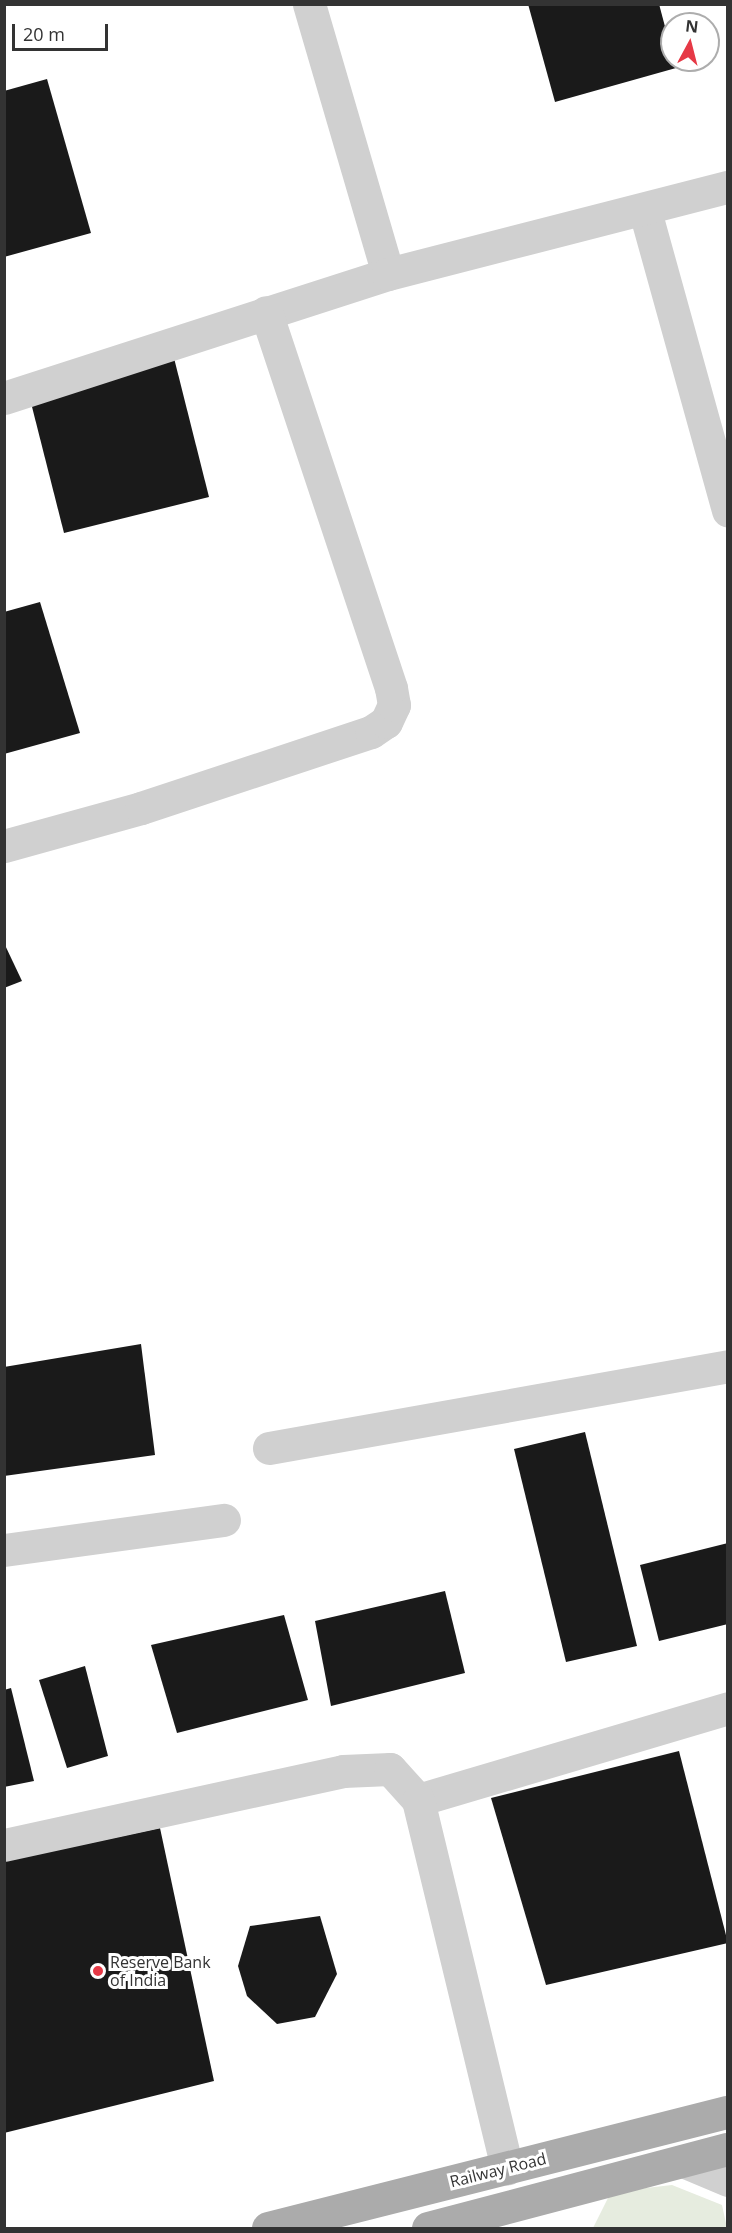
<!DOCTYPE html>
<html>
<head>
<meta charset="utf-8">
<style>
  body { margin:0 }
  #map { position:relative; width:732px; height:2233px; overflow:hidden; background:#fff; font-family:"Open Sans",sans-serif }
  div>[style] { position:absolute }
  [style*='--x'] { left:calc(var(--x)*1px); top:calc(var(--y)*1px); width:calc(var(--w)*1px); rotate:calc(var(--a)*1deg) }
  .green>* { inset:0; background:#e6ecdf }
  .building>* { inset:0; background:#1a1a1a }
  .minor>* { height:33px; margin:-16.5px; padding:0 16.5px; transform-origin:16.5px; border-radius:16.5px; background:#d0d0d0 }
  .major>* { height:33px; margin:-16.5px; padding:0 16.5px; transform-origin:16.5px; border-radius:16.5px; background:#ababab }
  .dots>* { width:16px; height:16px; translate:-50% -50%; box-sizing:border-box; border:3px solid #fff; border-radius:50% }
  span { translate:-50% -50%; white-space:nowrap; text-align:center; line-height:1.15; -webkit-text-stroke:6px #fff; paint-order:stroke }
  .poi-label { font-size:16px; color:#333 }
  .left { translate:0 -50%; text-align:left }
  .street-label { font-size:16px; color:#333 }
  .frame { position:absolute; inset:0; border:6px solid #333; pointer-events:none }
  .north { position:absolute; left:660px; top:12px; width:60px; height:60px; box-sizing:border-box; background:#fff; border:2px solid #adadad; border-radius:50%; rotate:7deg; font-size:16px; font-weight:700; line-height:24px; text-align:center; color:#333 }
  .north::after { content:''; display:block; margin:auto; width:21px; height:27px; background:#e63946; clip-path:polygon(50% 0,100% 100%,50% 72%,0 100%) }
  .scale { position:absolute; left:12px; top:24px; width:96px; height:27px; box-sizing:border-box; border:3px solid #333; border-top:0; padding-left:8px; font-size:18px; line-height:21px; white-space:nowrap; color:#333; -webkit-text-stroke:4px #fff; paint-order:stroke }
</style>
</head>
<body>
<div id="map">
  <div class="green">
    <i style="clip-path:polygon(672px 2185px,722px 2205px,727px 2228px,593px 2228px,611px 2192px)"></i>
  </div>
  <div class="building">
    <i style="clip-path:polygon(528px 4px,659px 4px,676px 68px,555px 102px)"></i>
    <i style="clip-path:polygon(47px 79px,91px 233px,4px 257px,4px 91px)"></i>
    <i style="clip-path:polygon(174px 358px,209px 497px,64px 533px,29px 395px)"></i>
    <i style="clip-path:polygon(40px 602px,80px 733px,4px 754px,4px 612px)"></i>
    <i style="clip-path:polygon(4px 943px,22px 981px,4px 988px)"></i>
    <i style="clip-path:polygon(141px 1344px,155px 1455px,4px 1476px,4px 1367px)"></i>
    <i style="clip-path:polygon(585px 1432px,637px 1646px,566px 1662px,514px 1449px)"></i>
    <i style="clip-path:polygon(728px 1543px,728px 1624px,659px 1641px,640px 1565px)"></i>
    <i style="clip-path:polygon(445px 1591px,465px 1673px,331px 1706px,315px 1621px)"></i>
    <i style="clip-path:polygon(284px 1615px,308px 1700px,177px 1733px,151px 1645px)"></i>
    <i style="clip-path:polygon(85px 1666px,108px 1756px,67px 1768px,39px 1680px)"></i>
    <i style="clip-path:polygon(11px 1688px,34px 1781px,4px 1787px,4px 1690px)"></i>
    <i style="clip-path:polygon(679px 1751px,728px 1943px,546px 1985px,491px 1798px)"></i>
    <i style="clip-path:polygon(160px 1828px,214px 2081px,4px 2133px,4px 1861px)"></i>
    <i style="clip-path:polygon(320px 1916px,337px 1974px,315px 2017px,277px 2024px,247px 1996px,238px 1966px,250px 1926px)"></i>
  </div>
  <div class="minor">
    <i style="--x:309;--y:4;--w:281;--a:73.7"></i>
    <i style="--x:645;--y:211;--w:311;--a:74.5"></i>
    <i style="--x:4;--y:398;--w:404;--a:-17.9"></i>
    <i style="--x:388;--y:274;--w:351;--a:-14.4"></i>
    <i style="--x:4;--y:846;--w:142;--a:-15.5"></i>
    <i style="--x:141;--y:808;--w:242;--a:-18.3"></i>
    <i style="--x:371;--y:732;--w:18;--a:-34"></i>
    <i style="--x:386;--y:722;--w:19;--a:-65"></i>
    <i style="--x:394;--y:705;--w:17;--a:-100"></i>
    <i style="--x:391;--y:688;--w:396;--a:-108.4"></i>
    <i style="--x:269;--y:1448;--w:466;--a:-10.1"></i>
    <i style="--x:4;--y:1550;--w:222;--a:-7.8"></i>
    <i style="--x:418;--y:1800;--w:323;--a:-16.5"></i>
    <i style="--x:4;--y:1845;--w:347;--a:-12.3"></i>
    <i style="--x:343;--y:1771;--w:47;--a:-2.4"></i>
    <i style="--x:390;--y:1769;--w:42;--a:47.9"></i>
    <i style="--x:418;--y:1800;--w:379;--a:76.4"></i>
    <i style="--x:683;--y:2161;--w:49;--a:22.9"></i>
  </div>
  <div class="major">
    <i style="--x:268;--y:2228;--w:474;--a:-14.2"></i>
    <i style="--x:428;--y:2228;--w:310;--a:-14.8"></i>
  </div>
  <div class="dots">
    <i style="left:98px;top:1971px;background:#e63946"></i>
  </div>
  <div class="poi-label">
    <span class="left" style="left:110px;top:1971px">Reserve Bank<br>of India</span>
  </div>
  <div class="street-label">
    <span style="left:498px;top:2170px;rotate:-14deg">Railway Road</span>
  </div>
  <div class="frame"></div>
  <div class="north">N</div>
  <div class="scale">20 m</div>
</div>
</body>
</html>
